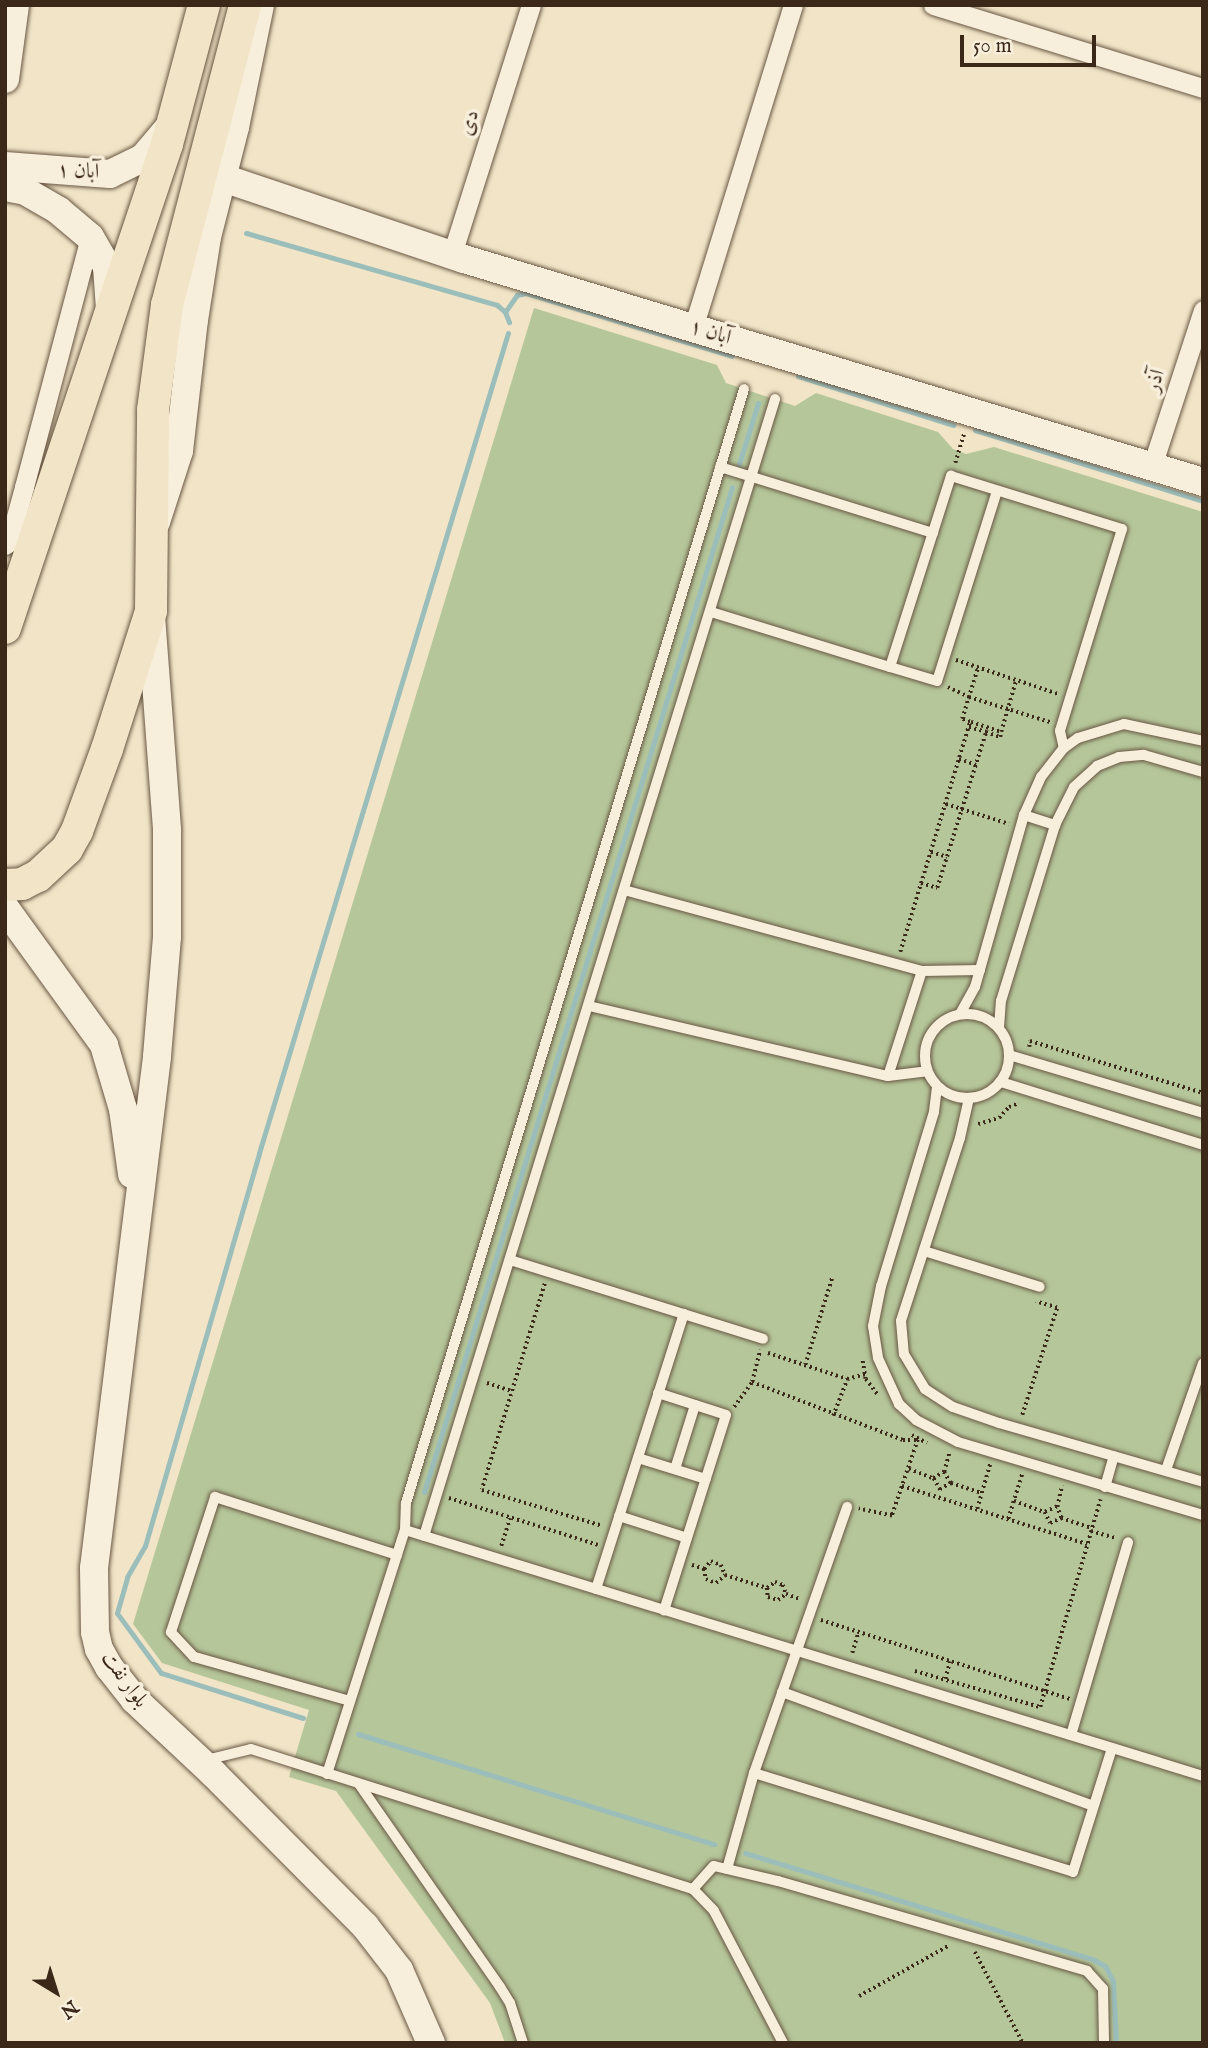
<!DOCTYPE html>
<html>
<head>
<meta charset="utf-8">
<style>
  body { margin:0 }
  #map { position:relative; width:1208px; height:2048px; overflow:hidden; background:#f2e5c7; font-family:"IM FELL English",Amiri,serif }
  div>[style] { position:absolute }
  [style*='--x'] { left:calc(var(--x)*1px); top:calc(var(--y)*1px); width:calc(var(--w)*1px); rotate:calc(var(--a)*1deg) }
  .green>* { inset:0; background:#b5c69a }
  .stream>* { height:5px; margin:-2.5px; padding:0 2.5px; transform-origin:2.5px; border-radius:2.5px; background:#9cbebb }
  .path>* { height:3.5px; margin-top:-1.75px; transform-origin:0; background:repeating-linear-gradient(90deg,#3b2819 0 2px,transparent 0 5.5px) }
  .roads { filter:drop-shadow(0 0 2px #695744) drop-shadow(0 0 2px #695744) }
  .lane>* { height:10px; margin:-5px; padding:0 5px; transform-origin:5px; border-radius:5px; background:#f7eedb }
  .lane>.ring { margin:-5px; padding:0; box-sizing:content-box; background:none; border:10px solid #f7eedb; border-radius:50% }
  .street>* { height:19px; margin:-9.5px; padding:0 9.5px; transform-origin:9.5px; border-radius:9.5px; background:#f7eedb }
  .secondary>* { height:28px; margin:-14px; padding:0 14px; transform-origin:14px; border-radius:14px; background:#f7eedb }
  .primary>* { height:32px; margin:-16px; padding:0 16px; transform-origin:16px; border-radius:16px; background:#f2e5c7 }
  span { translate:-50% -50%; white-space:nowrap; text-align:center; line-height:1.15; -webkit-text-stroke:7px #f7eedb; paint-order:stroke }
  .street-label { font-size:21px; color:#3b2819 }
  .frame { position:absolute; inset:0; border:7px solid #3b2819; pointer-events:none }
  .north { position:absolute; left:21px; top:1957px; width:70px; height:70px; -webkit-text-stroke:5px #f7eedb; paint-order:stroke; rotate:142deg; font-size:19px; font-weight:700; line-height:28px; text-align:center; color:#3b2819 }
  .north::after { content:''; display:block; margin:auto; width:24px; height:32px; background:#3b2819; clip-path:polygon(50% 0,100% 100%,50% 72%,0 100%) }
  .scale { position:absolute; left:960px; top:35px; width:136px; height:32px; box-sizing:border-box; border:4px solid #3b2819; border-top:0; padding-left:9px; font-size:21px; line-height:24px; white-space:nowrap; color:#3b2819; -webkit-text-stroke:5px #f7eedb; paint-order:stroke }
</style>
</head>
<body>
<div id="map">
  <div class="green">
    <i style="clip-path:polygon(534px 308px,717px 365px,726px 383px,795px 406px,816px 393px,938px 432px,953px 449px,966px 454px,994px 447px,1203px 512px,1203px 2043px,505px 2043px,490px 2003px,336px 1791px,289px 1777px,309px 1710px,162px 1663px,133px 1624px)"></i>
  </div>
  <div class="stream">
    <i style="--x:246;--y:233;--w:261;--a:16"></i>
    <i style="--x:497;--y:305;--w:11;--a:41"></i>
    <i style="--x:505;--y:312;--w:11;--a:68"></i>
    <i style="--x:505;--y:312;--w:21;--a:-55"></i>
    <i style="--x:517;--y:295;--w:9;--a:-13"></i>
    <i style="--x:526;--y:293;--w:215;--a:17"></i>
    <i style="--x:798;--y:376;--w:163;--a:17.5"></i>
    <i style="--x:975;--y:430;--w:239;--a:17.3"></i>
    <i style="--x:739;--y:464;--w:64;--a:-72.7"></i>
    <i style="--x:424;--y:1492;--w:1051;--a:-72.96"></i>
    <i style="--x:303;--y:1718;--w:149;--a:-162.4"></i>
    <i style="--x:161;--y:1673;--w:74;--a:-126.3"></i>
    <i style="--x:117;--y:1613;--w:37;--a:-74"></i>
    <i style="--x:127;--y:1577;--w:36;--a:-60"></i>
    <i style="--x:145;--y:1546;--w:409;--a:-73.8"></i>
    <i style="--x:259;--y:1153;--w:857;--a:-73.11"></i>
    <i style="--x:358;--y:1734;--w:373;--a:17.2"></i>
    <i style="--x:745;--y:1853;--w:365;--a:17"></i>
    <i style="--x:1094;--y:1960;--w:13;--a:29"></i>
    <i style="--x:1105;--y:1966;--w:17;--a:62"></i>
    <i style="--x:1113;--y:1981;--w:62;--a:87.2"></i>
  </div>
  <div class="path">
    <i style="--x:955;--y:463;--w:31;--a:-73"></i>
    <i style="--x:956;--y:660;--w:108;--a:18.4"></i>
    <i style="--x:948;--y:687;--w:23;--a:25"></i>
    <i style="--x:969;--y:697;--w:85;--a:17.2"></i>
    <i style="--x:971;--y:722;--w:32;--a:18"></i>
    <i style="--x:1001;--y:732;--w:54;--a:-73.9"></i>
    <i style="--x:969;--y:727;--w:18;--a:16"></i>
    <i style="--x:959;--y:759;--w:18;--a:19"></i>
    <i style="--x:946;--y:804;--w:66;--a:17.6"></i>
    <i style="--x:931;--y:852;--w:17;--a:17"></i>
    <i style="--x:921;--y:883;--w:17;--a:17"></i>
    <i style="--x:937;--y:888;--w:164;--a:-72.6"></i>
    <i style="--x:986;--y:732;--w:15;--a:20"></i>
    <i style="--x:1000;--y:737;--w:5;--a:-79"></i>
    <i style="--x:900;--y:952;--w:240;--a:-73.1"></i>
    <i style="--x:970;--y:722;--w:9;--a:-159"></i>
    <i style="--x:962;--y:719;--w:54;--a:-72.9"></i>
    <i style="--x:1029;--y:1047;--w:6;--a:-81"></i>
    <i style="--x:1030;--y:1041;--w:181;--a:16.7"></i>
    <i style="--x:978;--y:1124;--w:22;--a:-16"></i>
    <i style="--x:999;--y:1118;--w:15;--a:-48"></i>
    <i style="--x:1009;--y:1107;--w:11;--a:-22"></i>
    <i style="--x:545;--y:1284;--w:215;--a:107"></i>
    <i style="--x:482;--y:1490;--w:126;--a:16.6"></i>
    <i style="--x:768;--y:1353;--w:83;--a:18.2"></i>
    <i style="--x:847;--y:1379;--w:20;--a:-15"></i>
    <i style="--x:863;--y:1361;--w:18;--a:81"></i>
    <i style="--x:866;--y:1379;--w:20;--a:53"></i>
    <i style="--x:805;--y:1365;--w:91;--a:-72.8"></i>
    <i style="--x:752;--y:1382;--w:33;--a:-76"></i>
    <i style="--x:487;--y:1383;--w:26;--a:18"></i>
    <i style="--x:734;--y:1407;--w:31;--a:-54"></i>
    <i style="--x:752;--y:1382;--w:162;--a:21"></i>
    <i style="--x:903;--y:1440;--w:15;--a:0"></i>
    <i style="--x:918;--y:1440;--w:80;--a:108.9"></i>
    <i style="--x:892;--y:1516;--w:34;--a:-168"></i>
    <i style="--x:1022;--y:1415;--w:113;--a:-71.9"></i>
    <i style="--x:1057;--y:1308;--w:22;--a:-164"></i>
    <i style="--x:833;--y:1416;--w:40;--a:-69"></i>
    <i style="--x:912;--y:1435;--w:17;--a:28"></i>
    <i style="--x:909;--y:1469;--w:26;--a:21"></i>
    <i style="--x:944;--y:1472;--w:20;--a:-75"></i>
    <i style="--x:951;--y:1483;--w:13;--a:148"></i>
    <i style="--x:940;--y:1490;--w:14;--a:-120"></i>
    <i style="--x:933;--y:1478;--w:13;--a:-29"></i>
    <i style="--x:944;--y:1472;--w:13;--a:58"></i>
    <i style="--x:951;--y:1483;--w:32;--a:18"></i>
    <i style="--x:902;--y:1486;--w:194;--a:17.4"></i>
    <i style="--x:449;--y:1498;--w:156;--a:17.5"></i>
    <i style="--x:1014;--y:1501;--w:33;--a:20"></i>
    <i style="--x:1057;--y:1507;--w:22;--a:-77"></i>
    <i style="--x:977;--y:1509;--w:47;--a:-73.9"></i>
    <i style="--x:1061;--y:1518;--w:12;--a:-110"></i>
    <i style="--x:1057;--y:1507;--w:13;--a:157"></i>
    <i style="--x:1045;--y:1512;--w:12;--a:66"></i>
    <i style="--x:1050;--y:1523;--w:12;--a:-24"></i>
    <i style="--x:1061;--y:1518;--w:32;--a:18"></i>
    <i style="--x:1008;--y:1519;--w:47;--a:-72.7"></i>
    <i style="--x:1091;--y:1531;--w:26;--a:16"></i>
    <i style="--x:501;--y:1546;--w:29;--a:-72"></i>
    <i style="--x:692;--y:1565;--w:13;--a:18"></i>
    <i style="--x:704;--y:1569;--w:11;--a:-49"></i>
    <i style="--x:711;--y:1561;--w:11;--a:22"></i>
    <i style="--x:721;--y:1565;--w:11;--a:68"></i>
    <i style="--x:725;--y:1575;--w:44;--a:17.2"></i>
    <i style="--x:767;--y:1588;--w:10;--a:-37"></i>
    <i style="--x:775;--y:1582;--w:9;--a:21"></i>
    <i style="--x:783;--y:1585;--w:9;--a:72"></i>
    <i style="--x:786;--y:1594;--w:15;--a:20"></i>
    <i style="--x:704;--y:1569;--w:10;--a:79"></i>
    <i style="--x:706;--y:1579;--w:11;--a:22"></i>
    <i style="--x:716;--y:1583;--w:12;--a:-42"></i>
    <i style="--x:767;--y:1588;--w:9;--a:84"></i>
    <i style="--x:768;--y:1597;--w:10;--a:17"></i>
    <i style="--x:778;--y:1600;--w:10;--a:-37"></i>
    <i style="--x:821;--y:1620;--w:261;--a:17.6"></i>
    <i style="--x:852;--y:1653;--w:21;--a:-73"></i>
    <i style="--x:915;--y:1671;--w:130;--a:16.1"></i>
    <i style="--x:1040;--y:1707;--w:216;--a:-73.8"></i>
    <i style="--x:945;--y:1679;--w:18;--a:-74"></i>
    <i style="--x:975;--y:1952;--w:103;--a:62.2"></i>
    <i style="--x:859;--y:1996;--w:102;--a:-29.3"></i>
  </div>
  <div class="roads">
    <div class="lane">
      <i style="--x:720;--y:467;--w:223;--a:17.2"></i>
      <i style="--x:997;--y:491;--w:199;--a:107.5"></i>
      <i style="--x:937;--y:681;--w:49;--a:-163.4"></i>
      <i style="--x:890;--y:667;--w:201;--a:-72.3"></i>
      <i style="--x:951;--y:476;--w:179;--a:17.2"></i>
      <i style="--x:1122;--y:529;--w:211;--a:107.1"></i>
      <i style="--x:1060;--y:731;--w:17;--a:77"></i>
      <i style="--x:711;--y:612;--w:187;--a:17.1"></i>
      <i style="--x:1024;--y:815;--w:33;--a:18"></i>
      <i style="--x:624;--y:890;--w:309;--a:15.2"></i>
      <i style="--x:922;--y:971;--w:58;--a:-1"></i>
      <i style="--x:589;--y:1006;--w:307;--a:13.2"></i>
      <i style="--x:888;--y:1076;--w:39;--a:-7"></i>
      <i class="ring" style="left:925px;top:1014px;width:74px;height:74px"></i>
      <i style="--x:960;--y:1014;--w:31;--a:-61"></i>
      <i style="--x:975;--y:987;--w:179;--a:-74.1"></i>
      <i style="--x:1024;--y:815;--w:42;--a:-65.9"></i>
      <i style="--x:1041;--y:777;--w:37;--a:-52"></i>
      <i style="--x:1064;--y:748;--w:17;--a:-36"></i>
      <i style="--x:1078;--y:738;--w:48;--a:-16.9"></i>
      <i style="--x:1124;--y:724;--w:81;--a:12.1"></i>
      <i style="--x:999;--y:1028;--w:27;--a:-86"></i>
      <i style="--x:1001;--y:1001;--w:184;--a:-72.9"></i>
      <i style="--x:1055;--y:825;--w:42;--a:-63.4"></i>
      <i style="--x:1074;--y:787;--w:31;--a:-42"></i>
      <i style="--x:1097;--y:766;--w:24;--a:-22"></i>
      <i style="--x:1119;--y:757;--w:25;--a:-5"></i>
      <i style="--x:1144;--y:755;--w:61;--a:16.1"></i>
      <i style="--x:1009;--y:1055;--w:202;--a:16.6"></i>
      <i style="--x:888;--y:1076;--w:110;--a:-72.1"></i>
      <i style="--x:1001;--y:1082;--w:212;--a:17.3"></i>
      <i style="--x:937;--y:1087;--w:25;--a:97"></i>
      <i style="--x:934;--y:1112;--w:182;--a:106.9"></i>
      <i style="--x:881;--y:1286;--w:41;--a:101.3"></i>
      <i style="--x:873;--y:1326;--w:32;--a:81"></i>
      <i style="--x:878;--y:1358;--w:51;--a:65.5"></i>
      <i style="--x:899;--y:1404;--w:23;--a:43"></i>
      <i style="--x:916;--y:1420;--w:47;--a:27.6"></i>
      <i style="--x:958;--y:1442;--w:256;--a:16.6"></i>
      <i style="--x:969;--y:1098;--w:41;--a:102.7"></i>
      <i style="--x:960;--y:1138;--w:192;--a:107.9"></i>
      <i style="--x:901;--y:1321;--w:33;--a:85"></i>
      <i style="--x:904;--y:1354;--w:41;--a:59"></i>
      <i style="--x:925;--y:1389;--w:33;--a:33"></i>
      <i style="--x:953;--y:1407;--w:49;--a:19.2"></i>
      <i style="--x:999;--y:1423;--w:212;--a:16.1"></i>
      <i style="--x:924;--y:1251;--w:121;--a:17.2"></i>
      <i style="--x:510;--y:1260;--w:265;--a:17.3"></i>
      <i style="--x:658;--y:1393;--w:71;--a:17.9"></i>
      <i style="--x:726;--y:1415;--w:205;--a:107.6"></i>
      <i style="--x:638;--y:1458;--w:71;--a:17.2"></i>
      <i style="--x:675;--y:1469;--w:67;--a:-72.6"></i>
      <i style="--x:1166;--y:1470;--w:113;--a:-70.9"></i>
      <i style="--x:1105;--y:1487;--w:32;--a:-74"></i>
      <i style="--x:619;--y:1516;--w:71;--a:17.9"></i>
      <i style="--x:405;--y:1530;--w:835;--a:17.13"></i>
      <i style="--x:424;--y:1536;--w:1190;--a:-72.84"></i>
      <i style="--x:596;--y:1589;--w:289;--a:-72.3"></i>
      <i style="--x:782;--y:1692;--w:331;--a:20.1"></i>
      <i style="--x:350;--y:1701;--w:162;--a:-164.2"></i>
      <i style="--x:194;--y:1657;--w:34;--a:-133"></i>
      <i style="--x:171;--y:1632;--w:142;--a:-71.9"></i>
      <i style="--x:215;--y:1497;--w:191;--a:17.7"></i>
      <i style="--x:1071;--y:1735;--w:201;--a:-73.5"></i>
      <i style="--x:206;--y:1760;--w:46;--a:-13.7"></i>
      <i style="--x:251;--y:1749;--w:464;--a:17.6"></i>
      <i style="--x:693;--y:1889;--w:30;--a:46"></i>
      <i style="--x:714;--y:1911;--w:149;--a:62.4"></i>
      <i style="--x:754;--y:1773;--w:334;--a:17.2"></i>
      <i style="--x:1073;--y:1872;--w:130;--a:-72.5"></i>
      <i style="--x:327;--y:1774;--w:256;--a:-72.3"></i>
      <i style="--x:405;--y:1530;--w:27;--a:-88"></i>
      <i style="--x:406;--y:1503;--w:1164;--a:-73.12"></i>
      <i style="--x:359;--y:1784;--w:247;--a:55.2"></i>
      <i style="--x:500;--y:1987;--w:19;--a:58"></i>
      <i style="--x:510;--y:2003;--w:42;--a:72"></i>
      <i style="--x:727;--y:1869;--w:100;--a:-74.3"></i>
      <i style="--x:754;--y:1773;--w:282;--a:-70.7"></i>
      <i style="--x:693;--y:1889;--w:31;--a:-48"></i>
      <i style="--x:714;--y:1866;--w:66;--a:13.2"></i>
      <i style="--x:778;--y:1881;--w:322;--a:16.2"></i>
      <i style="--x:1087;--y:1971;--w:24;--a:48"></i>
      <i style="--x:1103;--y:1989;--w:54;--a:88.9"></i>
    </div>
    <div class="street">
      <i style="--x:933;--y:5;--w:282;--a:17.1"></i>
      <i style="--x:452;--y:254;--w:261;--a:-72.4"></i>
      <i style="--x:693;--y:328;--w:338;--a:-72.8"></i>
      <i style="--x:1152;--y:466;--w:164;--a:-71.9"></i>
      <i style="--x:5;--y:545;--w:5;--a:-37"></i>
      <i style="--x:9;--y:542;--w:57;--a:-74.7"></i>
      <i style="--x:24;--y:487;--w:259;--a:-75.2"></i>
    </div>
    <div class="secondary">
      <i style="--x:5;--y:79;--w:75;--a:-82.3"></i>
      <i style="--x:5;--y:166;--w:105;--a:4.4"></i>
      <i style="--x:110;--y:174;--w:37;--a:-26"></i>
      <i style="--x:143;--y:158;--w:43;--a:-49.7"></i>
      <i style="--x:220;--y:177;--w:257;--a:18.6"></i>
      <i style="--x:464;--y:259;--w:772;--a:16.79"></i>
      <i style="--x:5;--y:187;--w:20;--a:11"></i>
      <i style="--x:25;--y:191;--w:39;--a:30"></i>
      <i style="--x:59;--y:211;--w:40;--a:40"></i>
      <i style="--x:90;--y:237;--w:34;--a:60"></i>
      <i style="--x:107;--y:267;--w:42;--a:85.9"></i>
      <i style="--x:156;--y:522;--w:75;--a:-72.1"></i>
      <i style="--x:179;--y:451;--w:132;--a:-83.5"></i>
      <i style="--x:194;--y:320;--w:84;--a:-81.1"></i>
      <i style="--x:207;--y:237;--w:114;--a:-75.7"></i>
      <i style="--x:235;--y:127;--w:125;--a:-78.4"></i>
      <i style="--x:151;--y:616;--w:215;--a:85.7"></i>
      <i style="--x:167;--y:830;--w:107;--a:90"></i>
      <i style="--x:167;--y:937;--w:120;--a:94.8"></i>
      <i style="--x:157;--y:1057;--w:515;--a:97.03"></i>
      <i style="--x:94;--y:1568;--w:64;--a:89.1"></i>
      <i style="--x:95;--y:1632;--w:17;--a:77"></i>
      <i style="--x:99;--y:1649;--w:21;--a:61"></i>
      <i style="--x:109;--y:1667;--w:42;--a:51.8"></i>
      <i style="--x:135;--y:1700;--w:107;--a:43.1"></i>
      <i style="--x:213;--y:1773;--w:216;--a:45.2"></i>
      <i style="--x:365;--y:1926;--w:56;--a:52.3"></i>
      <i style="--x:399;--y:1970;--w:80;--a:66.3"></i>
      <i style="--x:5;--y:908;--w:169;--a:54.1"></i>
      <i style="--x:104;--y:1045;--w:67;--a:73.5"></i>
      <i style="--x:123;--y:1109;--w:66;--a:82.1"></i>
    </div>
    <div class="primary">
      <i style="--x:5;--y:628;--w:510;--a:-71.49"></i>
      <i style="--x:167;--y:144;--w:144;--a:-75.1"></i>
      <i style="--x:5;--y:885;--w:17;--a:-3"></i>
      <i style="--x:22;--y:884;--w:18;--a:-27"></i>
      <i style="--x:38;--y:876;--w:40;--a:-43"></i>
      <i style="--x:67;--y:849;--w:21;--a:-61"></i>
      <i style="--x:77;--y:831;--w:87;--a:-69.9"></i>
      <i style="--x:107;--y:749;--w:145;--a:-72.3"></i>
      <i style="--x:151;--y:611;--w:201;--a:-89.4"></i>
      <i style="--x:153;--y:410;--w:106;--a:-82.4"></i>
      <i style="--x:167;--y:305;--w:310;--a:-75.4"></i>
    </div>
  </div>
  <div class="street-label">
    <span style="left:470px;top:123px;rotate:-73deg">دی</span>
    <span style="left:78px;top:172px;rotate:2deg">آبان ۱</span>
    <span style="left:710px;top:333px;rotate:17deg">آبان ۱</span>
    <span style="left:1156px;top:381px;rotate:-72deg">آذر</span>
    <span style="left:124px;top:1680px;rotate:54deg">بلوار نفت</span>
  </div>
  <div class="frame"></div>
  <div class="north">N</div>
  <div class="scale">50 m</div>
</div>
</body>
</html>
